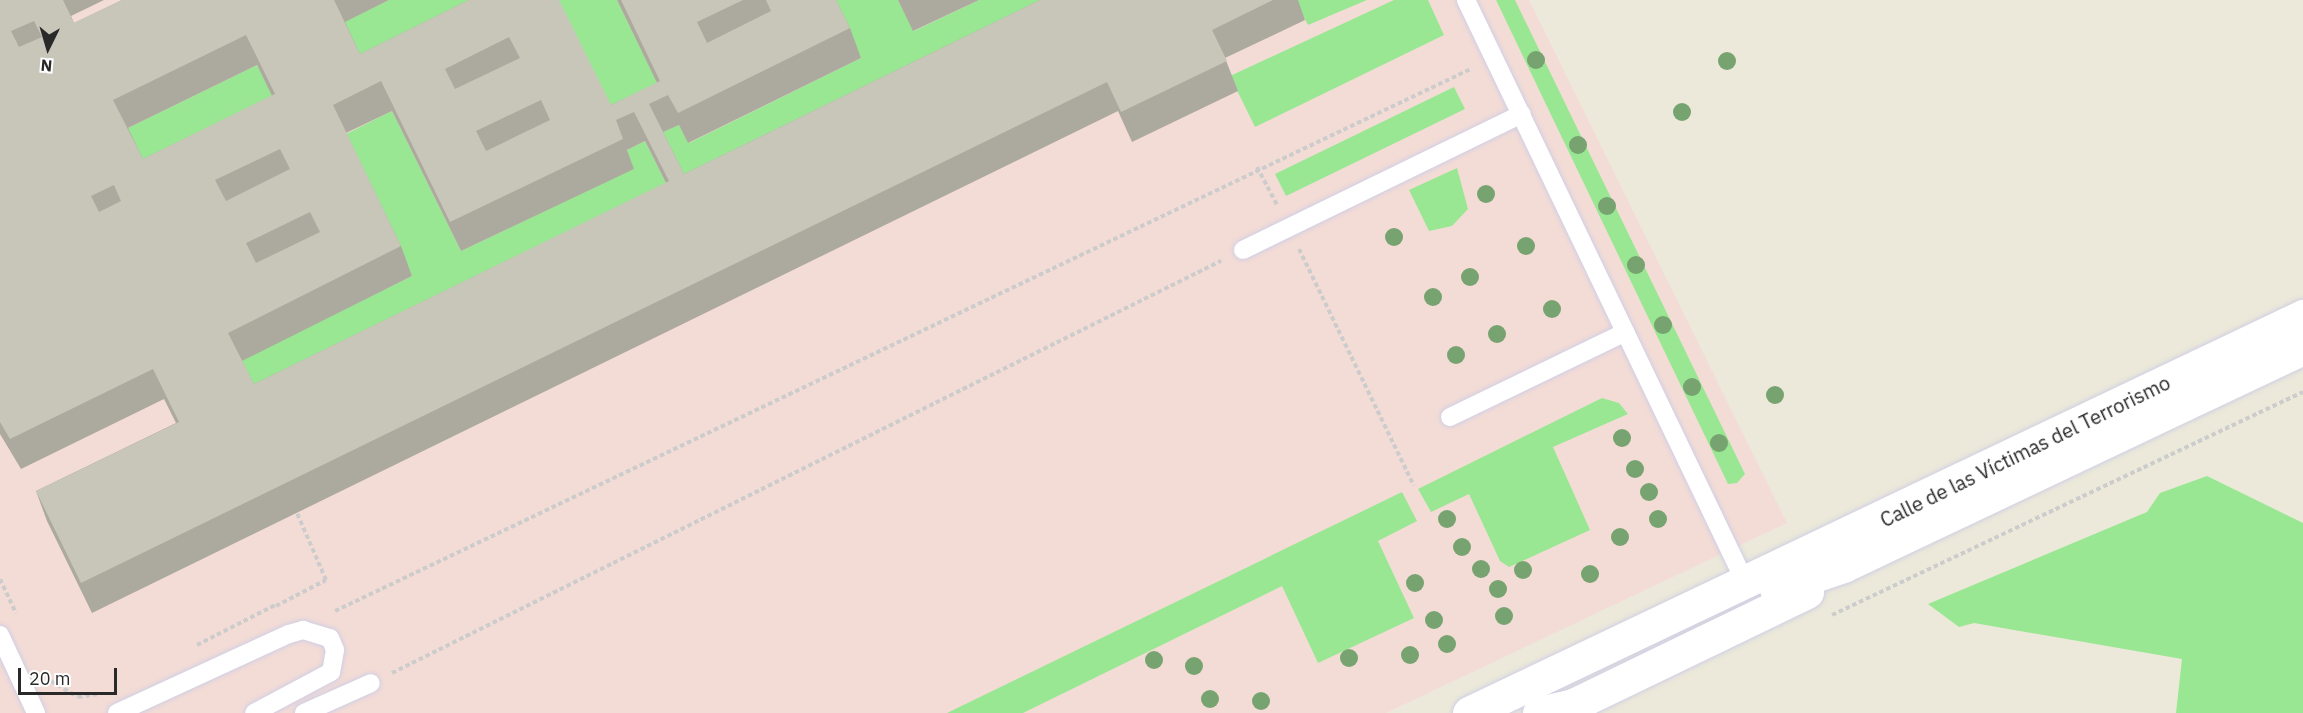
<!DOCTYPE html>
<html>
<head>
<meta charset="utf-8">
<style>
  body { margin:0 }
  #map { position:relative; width:2303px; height:713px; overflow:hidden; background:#ece9da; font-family:"IBM Plex Sans",sans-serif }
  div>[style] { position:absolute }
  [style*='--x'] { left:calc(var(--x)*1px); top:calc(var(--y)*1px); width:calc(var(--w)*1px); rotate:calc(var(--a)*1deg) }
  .medical>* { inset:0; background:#f4dcd6 }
  .green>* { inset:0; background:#99e792 }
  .path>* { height:4px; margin-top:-2px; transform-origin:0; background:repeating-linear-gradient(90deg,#ccc 0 4.5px,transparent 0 7.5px) }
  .roads { filter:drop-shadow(0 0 2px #d0cfe3) drop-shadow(0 0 2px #d0cfe3) }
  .lane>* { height:18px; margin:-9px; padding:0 9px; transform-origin:9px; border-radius:9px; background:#fff }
  .secondary>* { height:33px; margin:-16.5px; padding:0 16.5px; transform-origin:16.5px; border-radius:16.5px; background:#fff }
  .trees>* { width:18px; height:18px; margin:-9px; border-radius:50%; background:#76a370 }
  .wall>* { inset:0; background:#aca99f }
  .building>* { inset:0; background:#c8c5b9 }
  span { translate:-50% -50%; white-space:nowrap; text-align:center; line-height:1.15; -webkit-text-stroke:4.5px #fff; paint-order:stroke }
  .street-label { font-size:20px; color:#292929 }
  .north { position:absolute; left:18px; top:18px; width:60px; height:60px; -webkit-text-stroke:4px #fff; paint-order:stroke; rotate:185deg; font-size:16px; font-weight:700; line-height:24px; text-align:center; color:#292929 }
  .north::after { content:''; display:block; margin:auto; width:21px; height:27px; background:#292929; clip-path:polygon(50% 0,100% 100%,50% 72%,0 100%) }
  .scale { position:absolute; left:18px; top:668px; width:99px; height:27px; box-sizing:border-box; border:3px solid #292929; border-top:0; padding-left:8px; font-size:18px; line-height:21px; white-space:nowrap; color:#292929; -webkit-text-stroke:4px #fff; paint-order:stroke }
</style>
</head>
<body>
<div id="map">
  <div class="medical">
    <i style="clip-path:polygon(0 0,1529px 0,1787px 523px,1386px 713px,0 713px)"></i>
  </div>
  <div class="green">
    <i style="clip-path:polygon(389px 0,541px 0,371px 83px,342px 23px)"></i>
    <i style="clip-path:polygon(555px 0,617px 0,671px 111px,621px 134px)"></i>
    <i style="clip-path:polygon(832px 0,898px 0,914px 31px,979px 0,1111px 0,695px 204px,660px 133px,679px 125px,689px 143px,861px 58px)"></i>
    <i style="clip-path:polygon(1295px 0,1367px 0,1308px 25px)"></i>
    <i style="clip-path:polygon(1394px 0,1428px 0,1444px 35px,1255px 127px,1230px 76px)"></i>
    <i style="clip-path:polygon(1496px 0,1515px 0,1745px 474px,1737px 483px,1728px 484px)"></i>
    <i style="clip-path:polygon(257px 65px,286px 124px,154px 189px,124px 130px)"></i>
    <i style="clip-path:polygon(1454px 87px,1465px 109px,1286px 196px,1275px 174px)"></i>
    <i style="clip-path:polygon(392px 111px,461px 251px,633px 169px,627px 150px,645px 141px,680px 211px,264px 414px,238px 362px,412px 276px,344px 135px)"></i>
    <i style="clip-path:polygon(1457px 168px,1468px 209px,1452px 226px,1429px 231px,1409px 190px)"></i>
    <i style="clip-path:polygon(1602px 398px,1619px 403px,1628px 414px,1553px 447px,1590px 530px,1509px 567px,1500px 561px,1469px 494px,1431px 512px,1418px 489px)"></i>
    <i style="clip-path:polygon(2207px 476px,2303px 523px,2303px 713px,2176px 713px,2182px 659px,1974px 623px,1959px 627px,1928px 604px,2147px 512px,2160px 493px)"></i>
    <i style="clip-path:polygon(1402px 492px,1417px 521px,1378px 541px,1414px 618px,1318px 663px,1282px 586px,1023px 713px,947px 713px)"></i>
  </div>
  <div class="path">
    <i style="--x:1257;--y:167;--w:43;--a:62.2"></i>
    <i style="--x:1299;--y:249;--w:263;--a:64.1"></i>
    <i style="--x:0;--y:579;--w:38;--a:65"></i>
    <i style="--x:276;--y:606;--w:56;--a:-27.5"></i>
    <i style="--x:326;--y:580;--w:73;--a:-113.4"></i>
    <i style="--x:335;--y:611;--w:1259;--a:-25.51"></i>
    <i style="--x:1832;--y:615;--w:521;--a:-25.34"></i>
    <i style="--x:197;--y:645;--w:88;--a:-27.1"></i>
    <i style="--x:392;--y:673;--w:926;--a:-26.43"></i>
    <i style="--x:51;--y:681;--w:31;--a:31"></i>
    <i style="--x:78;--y:697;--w:21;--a:-8"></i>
  </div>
  <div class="roads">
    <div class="lane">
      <i style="--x:1466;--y:0;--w:648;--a:64.38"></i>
      <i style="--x:1243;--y:250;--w:310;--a:-26"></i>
      <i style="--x:1450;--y:417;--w:195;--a:-25.8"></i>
      <i style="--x:0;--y:635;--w:86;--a:65.2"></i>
      <i style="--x:117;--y:713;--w:189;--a:-24.7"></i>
      <i style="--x:289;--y:634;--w:15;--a:-16"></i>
      <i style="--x:303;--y:630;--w:28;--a:17"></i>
      <i style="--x:330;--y:638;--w:13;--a:67"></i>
      <i style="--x:335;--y:650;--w:22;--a:100"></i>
      <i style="--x:331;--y:672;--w:87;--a:152"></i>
      <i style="--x:304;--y:713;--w:73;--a:-24.1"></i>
    </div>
    <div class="secondary">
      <i style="--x:1776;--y:589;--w:71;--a:-18.9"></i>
      <i style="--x:1843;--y:566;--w:509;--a:-25.36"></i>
      <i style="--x:1469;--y:713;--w:924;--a:-25.46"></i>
      <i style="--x:1539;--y:713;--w:35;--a:-13"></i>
      <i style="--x:1573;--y:705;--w:260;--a:-25.8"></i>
    </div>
  </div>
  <div class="trees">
    <i style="left:1536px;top:60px"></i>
    <i style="left:1727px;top:61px"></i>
    <i style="left:1682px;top:112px"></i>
    <i style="left:1578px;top:145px"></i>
    <i style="left:1486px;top:194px"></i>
    <i style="left:1607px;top:206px"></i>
    <i style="left:1394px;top:237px"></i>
    <i style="left:1526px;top:246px"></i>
    <i style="left:1636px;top:265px"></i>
    <i style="left:1470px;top:277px"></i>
    <i style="left:1433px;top:297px"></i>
    <i style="left:1552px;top:309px"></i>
    <i style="left:1663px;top:325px"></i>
    <i style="left:1497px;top:334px"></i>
    <i style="left:1456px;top:355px"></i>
    <i style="left:1692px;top:387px"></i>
    <i style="left:1775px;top:395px"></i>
    <i style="left:1622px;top:438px"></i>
    <i style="left:1719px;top:443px"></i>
    <i style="left:1635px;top:469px"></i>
    <i style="left:1649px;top:492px"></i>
    <i style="left:1447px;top:519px"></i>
    <i style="left:1658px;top:519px"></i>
    <i style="left:1620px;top:537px"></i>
    <i style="left:1462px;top:547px"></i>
    <i style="left:1481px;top:569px"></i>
    <i style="left:1523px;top:570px"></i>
    <i style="left:1590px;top:574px"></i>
    <i style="left:1415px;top:583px"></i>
    <i style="left:1498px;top:589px"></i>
    <i style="left:1504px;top:616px"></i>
    <i style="left:1434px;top:620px"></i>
    <i style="left:1447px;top:644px"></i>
    <i style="left:1410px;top:655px"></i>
    <i style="left:1349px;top:658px"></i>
    <i style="left:1154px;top:660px"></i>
    <i style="left:1194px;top:666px"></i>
    <i style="left:1210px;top:699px"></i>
    <i style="left:1261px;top:701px"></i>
  </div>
  <div class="wall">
    <i style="clip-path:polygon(evenodd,0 0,104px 0,71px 16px,74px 23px,122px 0,389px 0,345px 22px,360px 54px,469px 0,611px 105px,657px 83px,617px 0,836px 0,850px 28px,861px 58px,688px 143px,679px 125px,663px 132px,684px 174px,1040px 0,1298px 0,1305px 20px,1225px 58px,1238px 91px,1132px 142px,1118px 111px,92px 613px,47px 521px,36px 491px,176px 423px,164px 399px,21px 469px,0 434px,0 0,257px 65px,272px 96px,143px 159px,128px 128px,257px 65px,0 0,392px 111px,461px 251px,634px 169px,627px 150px,645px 141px,666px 183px,254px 384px,242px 361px,412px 276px,401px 246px,346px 133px,392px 111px)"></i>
    <i style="clip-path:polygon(898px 0,979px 0,913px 31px)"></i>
  </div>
  <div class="building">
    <i style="clip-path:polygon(evenodd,0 0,63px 0,74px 23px,122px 0,334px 0,360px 54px,469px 0,559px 0,611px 105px,660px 81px,621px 0,743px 0,697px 22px,707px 43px,771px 11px,766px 0,836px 0,850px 28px,678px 113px,668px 95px,649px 104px,684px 174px,1040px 0,1273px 0,1212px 30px,1227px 61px,1121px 112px,1107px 82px,81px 583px,36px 491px,179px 422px,153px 369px,10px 439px,0 422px,0 0,34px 21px,42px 37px,19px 47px,11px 31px,34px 21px,0 0,246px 35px,275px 94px,143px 159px,113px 100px,246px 35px,0 0,509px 37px,520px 58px,455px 89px,445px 69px,509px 37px,0 0,381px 81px,450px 222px,623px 139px,616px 120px,634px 112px,669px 181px,254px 384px,228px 333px,401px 246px,333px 105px,381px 81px,0 0,541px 100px,550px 120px,486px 151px,476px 131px,541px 100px,0 0,280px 149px,290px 169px,226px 201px,215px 180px,280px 149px,0 0,114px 185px,121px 201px,99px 212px,91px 196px,114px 185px,0 0,310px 212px,320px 232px,256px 263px,246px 243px,310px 212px)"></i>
  </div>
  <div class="street-label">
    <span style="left:2025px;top:451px;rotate:-26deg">Calle de las Víctimas del Terrorismo</span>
  </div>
  <div class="north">N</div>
  <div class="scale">20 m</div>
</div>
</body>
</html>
